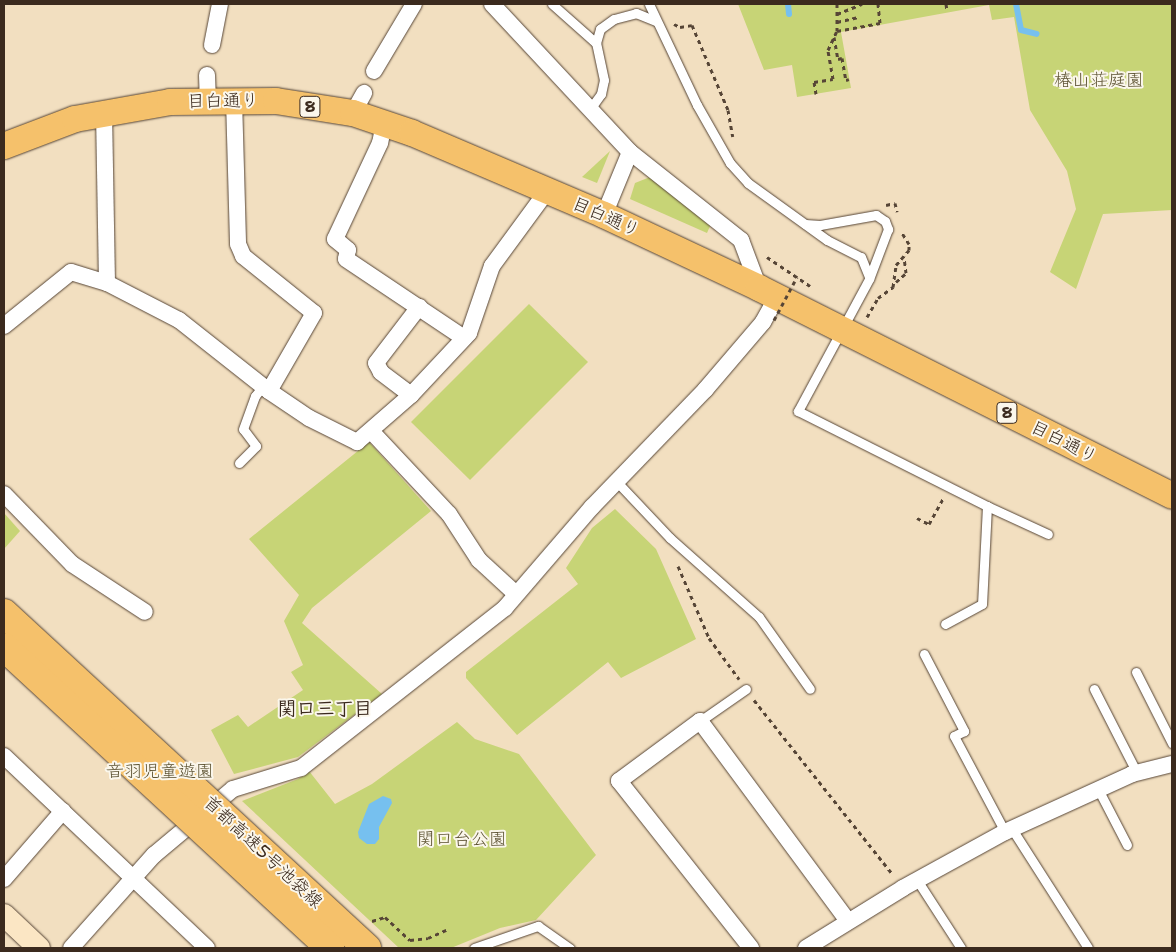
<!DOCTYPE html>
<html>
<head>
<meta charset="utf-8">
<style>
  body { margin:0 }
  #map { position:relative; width:1176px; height:952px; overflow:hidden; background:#f2dfc0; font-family:"Shantell Sans","Klee One",sans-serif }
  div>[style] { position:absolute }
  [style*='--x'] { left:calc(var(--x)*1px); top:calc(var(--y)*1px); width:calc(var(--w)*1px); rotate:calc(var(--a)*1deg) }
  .green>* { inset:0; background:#c7d476 }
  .water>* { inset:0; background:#76c0ef }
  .stream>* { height:6px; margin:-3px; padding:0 3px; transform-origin:3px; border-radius:3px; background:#76c0ef }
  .path>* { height:3px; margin-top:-1.5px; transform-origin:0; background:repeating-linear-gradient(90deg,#564536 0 4px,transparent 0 8px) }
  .roads { filter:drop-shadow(0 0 1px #564536) drop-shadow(0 0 1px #564536) }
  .lane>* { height:9px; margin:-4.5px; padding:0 4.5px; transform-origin:4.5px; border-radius:4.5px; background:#fff }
  .street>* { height:16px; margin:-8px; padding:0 8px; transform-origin:8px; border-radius:8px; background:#fff }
  .secondary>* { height:22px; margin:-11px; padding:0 11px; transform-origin:11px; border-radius:11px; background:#fbe6c4 }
  .primary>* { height:26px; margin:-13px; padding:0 13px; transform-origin:13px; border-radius:13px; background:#f5c16b }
  .path-bridge>* { height:3px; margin-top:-1.5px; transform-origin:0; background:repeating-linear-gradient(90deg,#564536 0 4px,transparent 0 8px) }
  .bridges { filter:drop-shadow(0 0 1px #564536) drop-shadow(0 0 1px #564536) }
  .highway-bridge>* { height:28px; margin:-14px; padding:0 14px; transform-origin:14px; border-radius:14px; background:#f5c16b }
  span { translate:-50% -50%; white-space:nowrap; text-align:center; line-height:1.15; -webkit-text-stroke:4px #fbf7ec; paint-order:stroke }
  .shield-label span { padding:1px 4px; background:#fbf7ec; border:1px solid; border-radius:4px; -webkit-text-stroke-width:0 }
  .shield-label { font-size:16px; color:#3b2a1e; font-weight:700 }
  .park-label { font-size:18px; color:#5e5434 }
  .street-label { font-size:18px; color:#3b2a1e }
  .neighbourhood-label { font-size:19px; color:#3b2a1e; font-weight:700 }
  .frame { position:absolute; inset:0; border:5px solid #3b2a1e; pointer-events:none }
</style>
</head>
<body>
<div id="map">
  <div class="green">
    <i style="clip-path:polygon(738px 4px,1172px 4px,1172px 210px,1103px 214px,1076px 289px,1050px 272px,1076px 209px,1067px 171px,1030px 110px,1014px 17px,992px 20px,989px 5px,841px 32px,851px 88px,797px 97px,792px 65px,764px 70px)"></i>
    <i style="clip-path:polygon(610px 151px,597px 183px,582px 177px)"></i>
    <i style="clip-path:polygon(650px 177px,711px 224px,707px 233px,630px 199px,635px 183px)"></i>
    <i style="clip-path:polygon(529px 304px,588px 362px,470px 480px,411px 422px)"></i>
    <i style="clip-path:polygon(369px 442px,431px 511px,312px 608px,302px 623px,382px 694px,298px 757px,234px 774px,211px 730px,238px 715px,248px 727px,303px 690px,291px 672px,303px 665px,284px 621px,299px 595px,249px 539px)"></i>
    <i style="clip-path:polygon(615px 509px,656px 549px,696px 639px,621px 678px,608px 662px,517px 735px,466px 678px,466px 672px,578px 584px,566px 568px,592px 528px)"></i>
    <i style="clip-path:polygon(4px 513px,20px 531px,4px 549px)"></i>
    <i style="clip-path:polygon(457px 722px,475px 739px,519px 754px,596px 855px,536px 920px,500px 928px,451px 948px,399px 948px,242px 801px,298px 779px,309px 771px,335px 804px,372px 784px)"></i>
  </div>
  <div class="water">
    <i style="clip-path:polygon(383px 796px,391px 799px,392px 803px,379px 827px,379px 839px,375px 844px,367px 844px,359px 838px,358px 832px,369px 804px)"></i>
  </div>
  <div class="stream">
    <i style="--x:788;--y:4;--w:10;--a:84"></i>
    <i style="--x:1016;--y:4;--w:26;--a:79"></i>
    <i style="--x:1021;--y:30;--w:16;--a:14"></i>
  </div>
  <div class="path">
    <i style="--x:946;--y:4;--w:6;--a:81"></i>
    <i style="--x:837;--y:14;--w:27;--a:-22"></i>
    <i style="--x:837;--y:22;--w:22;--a:-13"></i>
    <i style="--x:674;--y:24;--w:7;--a:27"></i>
    <i style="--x:680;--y:27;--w:12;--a:-9"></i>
    <i style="--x:692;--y:25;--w:92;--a:67"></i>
    <i style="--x:728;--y:110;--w:27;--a:80"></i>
    <i style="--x:837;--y:31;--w:44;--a:-10.5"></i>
    <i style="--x:880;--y:23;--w:19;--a:-96"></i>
    <i style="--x:834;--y:37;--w:22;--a:80"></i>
    <i style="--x:838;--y:59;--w:4;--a:-14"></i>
    <i style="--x:842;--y:58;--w:22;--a:80"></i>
    <i style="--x:846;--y:80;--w:3;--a:-18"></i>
    <i style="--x:816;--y:94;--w:12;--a:-99"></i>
    <i style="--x:814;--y:82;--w:19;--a:-9"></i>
    <i style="--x:833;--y:79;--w:29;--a:-100"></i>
    <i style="--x:828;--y:50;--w:21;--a:-65"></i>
    <i style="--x:837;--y:31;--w:27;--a:-90"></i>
    <i style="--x:886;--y:205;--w:9;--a:-13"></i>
    <i style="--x:895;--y:203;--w:9;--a:77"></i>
    <i style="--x:767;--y:257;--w:52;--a:34"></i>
    <i style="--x:896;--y:282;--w:13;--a:-42"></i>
    <i style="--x:906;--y:273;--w:17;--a:-97"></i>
    <i style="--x:867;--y:317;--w:22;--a:-60"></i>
    <i style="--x:878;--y:298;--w:19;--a:-36"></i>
    <i style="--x:893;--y:287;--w:22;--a:-82"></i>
    <i style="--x:896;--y:265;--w:20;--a:-49"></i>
    <i style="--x:909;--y:250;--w:6;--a:-90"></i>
    <i style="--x:909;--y:244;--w:13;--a:-122"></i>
    <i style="--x:917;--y:518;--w:13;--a:27"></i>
    <i style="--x:929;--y:524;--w:29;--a:-61"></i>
    <i style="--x:678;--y:566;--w:78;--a:66.7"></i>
    <i style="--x:709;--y:638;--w:51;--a:53.8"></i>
    <i style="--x:754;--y:700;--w:223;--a:51.5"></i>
    <i style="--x:372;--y:921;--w:14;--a:-17"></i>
    <i style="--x:385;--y:917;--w:34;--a:43"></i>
    <i style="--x:410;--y:940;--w:18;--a:-6"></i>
    <i style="--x:428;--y:938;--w:20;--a:-24"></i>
  </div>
  <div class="roads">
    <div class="lane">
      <i style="--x:552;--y:4;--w:59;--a:41.6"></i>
      <i style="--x:649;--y:4;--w:112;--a:64.6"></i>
      <i style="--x:697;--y:105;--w:67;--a:60.4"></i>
      <i style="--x:730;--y:163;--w:27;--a:48"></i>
      <i style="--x:748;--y:183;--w:97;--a:35.8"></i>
      <i style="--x:827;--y:240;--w:38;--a:27"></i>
      <i style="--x:861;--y:257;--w:22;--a:68"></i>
      <i style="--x:590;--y:109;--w:19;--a:-54"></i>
      <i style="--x:601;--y:94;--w:14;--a:-78"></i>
      <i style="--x:604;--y:80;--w:38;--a:-102"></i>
      <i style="--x:596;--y:43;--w:15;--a:-74"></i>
      <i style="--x:600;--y:29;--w:17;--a:-36"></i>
      <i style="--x:614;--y:19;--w:23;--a:-15"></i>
      <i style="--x:636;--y:13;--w:22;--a:22"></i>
      <i style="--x:805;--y:224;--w:15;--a:4"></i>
      <i style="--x:820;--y:225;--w:57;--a:-10.1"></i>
      <i style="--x:876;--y:215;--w:11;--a:34"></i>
      <i style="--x:885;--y:221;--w:9;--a:69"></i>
      <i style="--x:888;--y:229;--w:53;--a:110.8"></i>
      <i style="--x:869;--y:279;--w:150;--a:118.3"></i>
      <i style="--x:798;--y:411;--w:212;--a:26.7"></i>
      <i style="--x:987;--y:506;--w:98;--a:92.9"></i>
      <i style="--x:982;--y:604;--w:42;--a:151.6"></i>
      <i style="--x:239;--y:463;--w:24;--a:-45"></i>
      <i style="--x:256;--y:446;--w:21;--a:-127"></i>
      <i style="--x:243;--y:429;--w:35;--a:-70"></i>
      <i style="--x:255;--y:396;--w:13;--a:-51"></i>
      <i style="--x:618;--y:483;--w:76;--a:46.6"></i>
      <i style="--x:670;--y:538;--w:119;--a:41.6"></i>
      <i style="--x:759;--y:617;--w:88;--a:54.7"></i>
      <i style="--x:987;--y:506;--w:67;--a:24.7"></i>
      <i style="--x:924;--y:654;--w:87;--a:62.5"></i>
      <i style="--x:964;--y:731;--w:11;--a:153"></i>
      <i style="--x:954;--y:736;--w:109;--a:62"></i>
      <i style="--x:1136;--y:672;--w:80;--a:63.1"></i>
      <i style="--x:1094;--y:689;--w:94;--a:62.9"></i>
      <i style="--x:700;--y:721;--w:56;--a:-34.8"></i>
      <i style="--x:1098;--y:789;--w:63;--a:62.6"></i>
      <i style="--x:1012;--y:829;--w:141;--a:57.4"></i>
      <i style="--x:917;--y:880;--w:81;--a:57.1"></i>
      <i style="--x:474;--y:948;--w:68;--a:-19"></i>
      <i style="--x:538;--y:926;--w:39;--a:35"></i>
    </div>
    <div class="street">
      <i style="--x:492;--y:4;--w:202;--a:47"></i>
      <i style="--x:630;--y:152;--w:68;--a:112.4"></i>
      <i style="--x:212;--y:45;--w:42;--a:-79"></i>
      <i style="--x:374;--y:71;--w:78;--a:-59.2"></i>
      <i style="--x:207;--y:75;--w:25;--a:88"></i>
      <i style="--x:234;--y:99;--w:145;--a:88.4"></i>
      <i style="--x:238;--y:244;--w:13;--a:67"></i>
      <i style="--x:243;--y:256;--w:91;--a:38.8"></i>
      <i style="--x:314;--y:313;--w:90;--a:120"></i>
      <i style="--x:104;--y:112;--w:171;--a:89"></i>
      <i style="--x:107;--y:283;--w:81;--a:27.2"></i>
      <i style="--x:179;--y:320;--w:115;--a:38.3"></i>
      <i style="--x:269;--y:391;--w:48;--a:34"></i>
      <i style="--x:309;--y:418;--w:54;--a:26.6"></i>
      <i style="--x:357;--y:442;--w:72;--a:-41"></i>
      <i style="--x:411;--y:395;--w:85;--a:-46.9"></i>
      <i style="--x:469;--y:333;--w:71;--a:-71.1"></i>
      <i style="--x:492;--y:266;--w:93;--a:-53.7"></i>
      <i style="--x:353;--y:113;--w:23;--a:-61"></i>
      <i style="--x:384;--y:123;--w:20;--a:101"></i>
      <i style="--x:380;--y:143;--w:106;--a:115.1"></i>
      <i style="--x:335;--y:239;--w:17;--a:40"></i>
      <i style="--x:348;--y:250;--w:9;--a:103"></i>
      <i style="--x:346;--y:259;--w:142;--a:33.8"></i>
      <i style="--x:630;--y:152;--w:142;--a:38.4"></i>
      <i style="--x:741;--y:240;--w:51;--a:69.4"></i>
      <i style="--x:4;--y:326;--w:86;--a:-38.9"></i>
      <i style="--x:71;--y:272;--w:38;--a:17"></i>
      <i style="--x:411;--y:395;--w:38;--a:-143"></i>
      <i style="--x:381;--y:372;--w:10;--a:-119"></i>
      <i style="--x:376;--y:363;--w:71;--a:-52.5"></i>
      <i style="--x:371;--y:431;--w:114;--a:46.8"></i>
      <i style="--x:449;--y:514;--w:55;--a:56.9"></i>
      <i style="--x:479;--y:560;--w:50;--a:42.6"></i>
      <i style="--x:4;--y:494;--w:98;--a:45.8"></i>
      <i style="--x:72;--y:564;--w:87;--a:33.3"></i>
      <i style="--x:4;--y:756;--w:279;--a:43.4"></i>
      <i style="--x:4;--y:879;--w:90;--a:-49.1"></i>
      <i style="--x:71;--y:948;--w:125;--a:-48.3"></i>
      <i style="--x:154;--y:855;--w:103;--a:-39.9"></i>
      <i style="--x:233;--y:789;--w:71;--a:-17.2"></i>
      <i style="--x:301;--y:768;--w:259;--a:-38.1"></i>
      <i style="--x:505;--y:608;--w:133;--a:-49.3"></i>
      <i style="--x:592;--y:507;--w:163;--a:-46"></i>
      <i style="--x:705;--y:390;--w:89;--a:-49.5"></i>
      <i style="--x:763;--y:322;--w:29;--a:-61"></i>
      <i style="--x:751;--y:948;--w:213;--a:-128.3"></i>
      <i style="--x:619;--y:781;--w:101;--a:-36.5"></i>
      <i style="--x:700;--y:721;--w:249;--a:53.5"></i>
      <i style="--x:806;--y:948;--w:114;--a:-31.7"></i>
      <i style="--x:903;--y:888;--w:116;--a:-28.8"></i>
      <i style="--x:1005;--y:832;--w:140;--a:-24.5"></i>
      <i style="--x:1132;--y:774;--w:41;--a:-14"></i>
    </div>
    <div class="secondary">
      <i style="--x:4;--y:915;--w:48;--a:43.3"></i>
    </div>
    <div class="primary">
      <i style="--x:4;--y:146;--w:76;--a:-20.8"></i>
      <i style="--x:75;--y:119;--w:97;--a:-10.1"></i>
      <i style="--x:170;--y:102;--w:106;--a:-0.5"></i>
      <i style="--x:276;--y:101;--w:78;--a:8.9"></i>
      <i style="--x:353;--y:113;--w:62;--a:18.7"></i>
      <i style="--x:412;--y:133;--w:209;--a:23.1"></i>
      <i style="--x:604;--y:215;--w:171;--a:25.2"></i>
      <i style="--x:759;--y:288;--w:462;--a:26.7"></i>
    </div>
  </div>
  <div class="path-bridge">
    <i style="--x:774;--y:320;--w:49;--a:-61.9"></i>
  </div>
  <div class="bridges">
    <div class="highway-bridge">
      <i style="--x:4;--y:613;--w:494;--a:42.7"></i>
      <i style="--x:4;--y:647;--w:444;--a:42.7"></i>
    </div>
  </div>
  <div class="shield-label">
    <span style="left:310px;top:107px">8</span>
    <span style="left:1007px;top:413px">8</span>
  </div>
  <div class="park-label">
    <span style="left:1099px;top:80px">椿山荘庭園</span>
    <span style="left:160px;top:771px">音羽児童遊園</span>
    <span style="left:462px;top:839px">関口台公園</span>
  </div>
  <div class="street-label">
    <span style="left:223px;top:101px;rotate:-1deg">目白通り</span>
    <span style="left:606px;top:217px;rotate:24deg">目白通り</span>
    <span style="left:1064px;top:442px;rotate:27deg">目白通り</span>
    <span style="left:263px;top:852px;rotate:43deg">首都高速5号池袋線</span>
  </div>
  <div class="neighbourhood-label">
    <span style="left:325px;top:709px">関口三丁目</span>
  </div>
  <div class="frame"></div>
</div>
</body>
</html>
